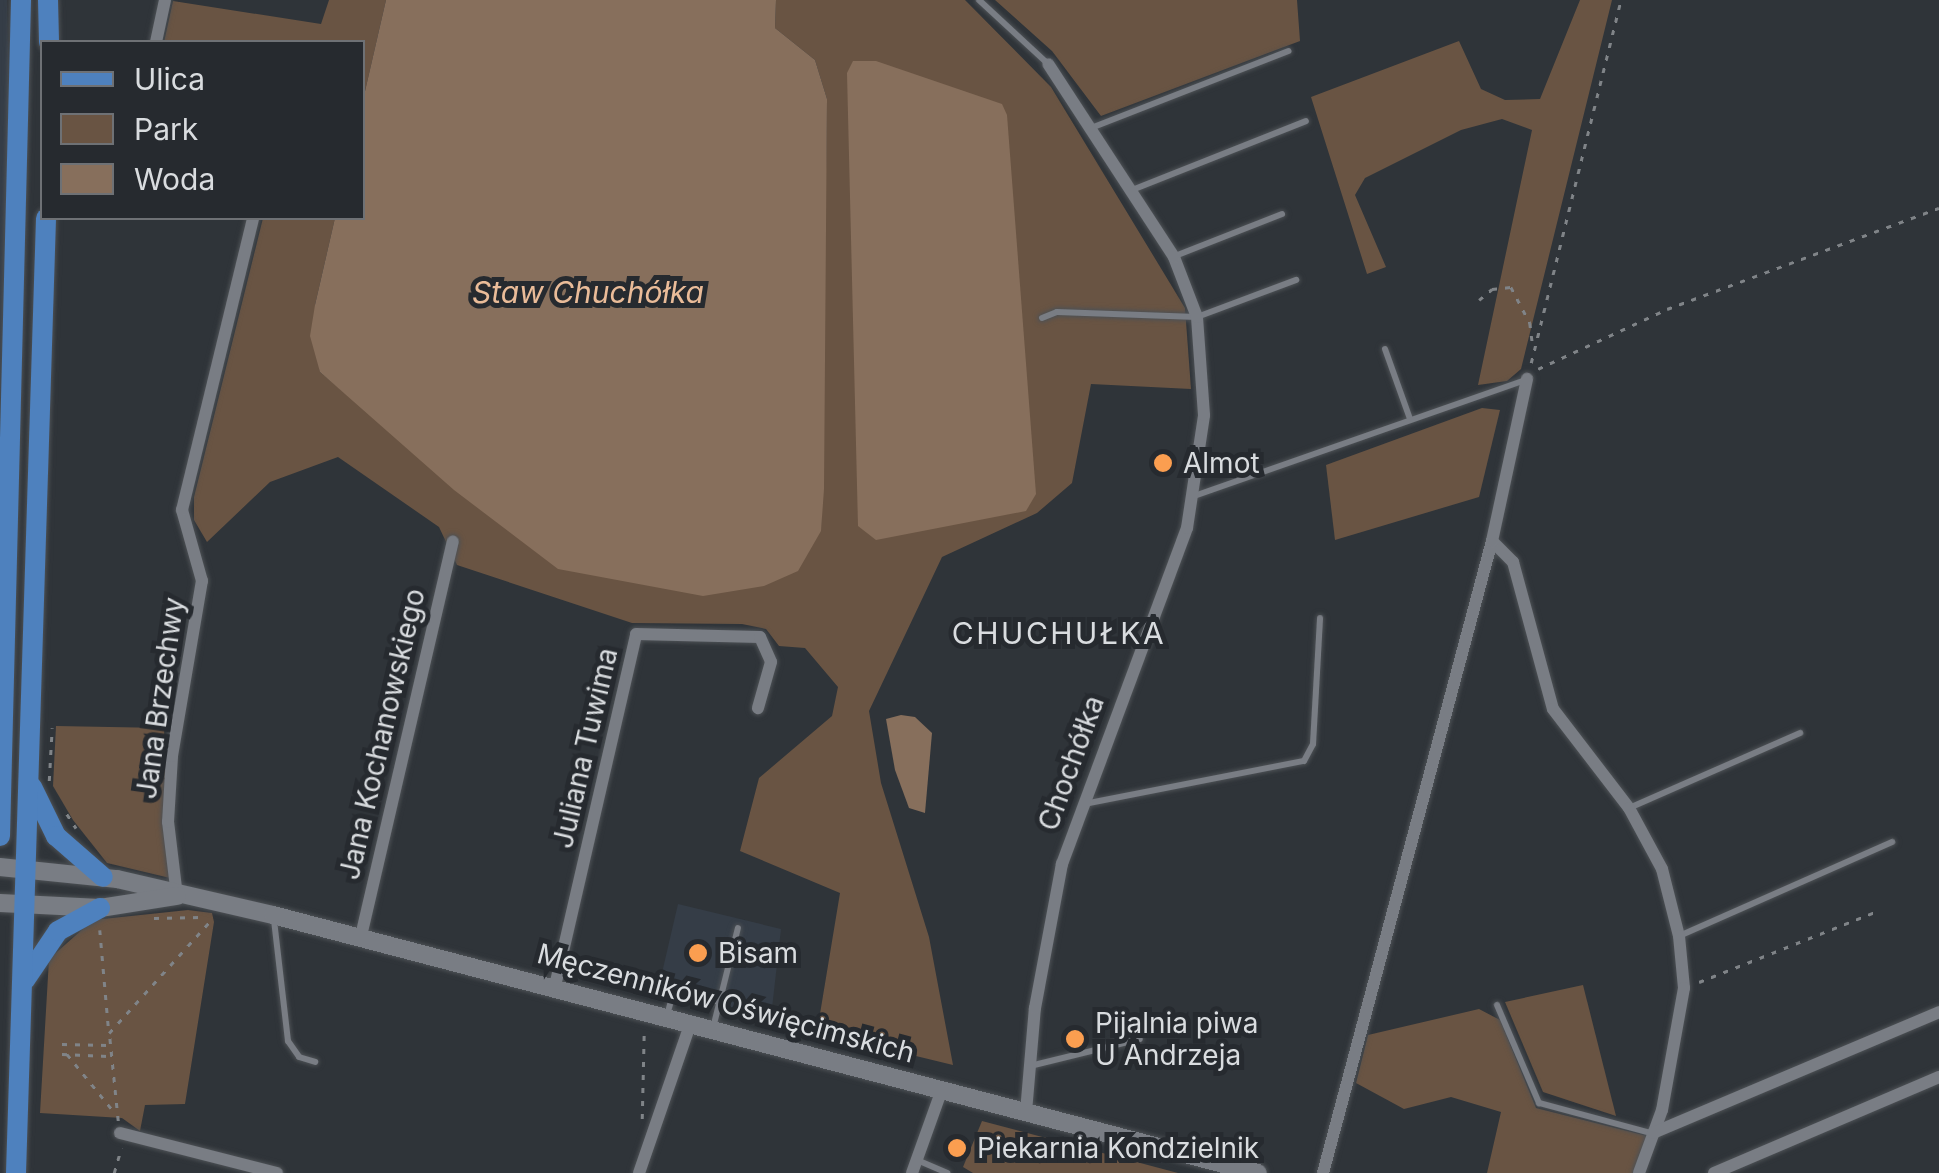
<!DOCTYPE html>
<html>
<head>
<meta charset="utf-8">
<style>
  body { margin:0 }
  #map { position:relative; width:1939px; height:1173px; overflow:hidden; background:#2f3439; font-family:Inter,sans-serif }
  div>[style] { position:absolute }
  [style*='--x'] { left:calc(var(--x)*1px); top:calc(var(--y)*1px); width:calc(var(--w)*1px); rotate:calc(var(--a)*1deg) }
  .built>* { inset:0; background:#353d47 }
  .green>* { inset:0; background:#695443 }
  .water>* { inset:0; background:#876f5c }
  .path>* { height:2.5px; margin-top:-1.25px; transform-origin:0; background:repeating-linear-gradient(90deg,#808488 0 5px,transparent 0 13px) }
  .roads { filter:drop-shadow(0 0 2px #4d5155) drop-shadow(0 0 2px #4d5155) }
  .lane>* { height:6px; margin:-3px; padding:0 3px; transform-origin:3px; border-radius:3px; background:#797d84 }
  .street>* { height:12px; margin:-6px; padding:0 6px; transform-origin:6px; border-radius:6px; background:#797d84 }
  .secondary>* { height:18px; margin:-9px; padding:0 9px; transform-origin:9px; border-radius:9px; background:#797d84 }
  .primary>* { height:20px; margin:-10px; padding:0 10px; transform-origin:10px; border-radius:10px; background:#4e81be }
  .dots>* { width:28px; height:28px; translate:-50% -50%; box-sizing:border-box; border:5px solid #262a2f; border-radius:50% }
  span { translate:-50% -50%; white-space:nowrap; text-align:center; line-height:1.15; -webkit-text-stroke:10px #262a2f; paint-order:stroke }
  .poi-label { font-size:28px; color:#d9dcdf }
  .left { translate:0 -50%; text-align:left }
  .street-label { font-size:28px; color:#d9dcdf }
  .water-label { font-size:30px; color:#eabc99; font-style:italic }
  .neighbourhood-label { font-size:30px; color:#d9dcdf; letter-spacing:2.5px }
  .legend { position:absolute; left:40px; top:40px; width:325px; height:180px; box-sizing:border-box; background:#262a2f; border:2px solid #6e7175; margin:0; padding:12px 18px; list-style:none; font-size:30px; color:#d9dcdf }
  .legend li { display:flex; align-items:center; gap:20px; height:50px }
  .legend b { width:50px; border:2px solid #6e7175 }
</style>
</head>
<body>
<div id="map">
  <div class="built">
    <i style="clip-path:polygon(0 0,7px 0,9px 98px,0 421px)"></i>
    <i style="clip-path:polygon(678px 904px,781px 929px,771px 1017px,658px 990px)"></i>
  </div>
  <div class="green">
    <i style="clip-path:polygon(329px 0,386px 0,363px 100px,362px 42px,164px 42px,173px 1px,321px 24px)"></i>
    <i style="clip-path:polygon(776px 0,965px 0,1051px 87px,1185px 308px,1191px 389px,1091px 384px,1072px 483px,1037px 513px,942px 557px,869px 711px,881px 783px,929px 937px,953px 1065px,817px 1032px,840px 893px,740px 851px,759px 778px,832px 716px,838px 687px,805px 648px,779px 646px,766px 629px,742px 624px,632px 623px,457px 565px,439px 527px,338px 457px,270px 482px,207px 542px,194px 520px,194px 497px,263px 218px,335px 218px,315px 305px,320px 372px,500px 524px,821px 531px,827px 99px,815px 60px,775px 28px)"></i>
    <i style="clip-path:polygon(995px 0,1297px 0,1300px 41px,1101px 116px,1052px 51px)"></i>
    <i style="clip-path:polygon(1580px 0,1612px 0,1521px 369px,1507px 381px,1478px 385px,1532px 130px,1502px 119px,1461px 130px,1365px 178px,1355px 195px,1386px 267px,1367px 274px,1311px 97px,1459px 41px,1481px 89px,1505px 100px,1540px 99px)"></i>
    <i style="clip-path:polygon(1482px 408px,1500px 410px,1479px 497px,1335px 540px,1326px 465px)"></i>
    <i style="clip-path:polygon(56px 726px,164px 728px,170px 878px,107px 863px,73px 820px,53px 786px)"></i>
    <i style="clip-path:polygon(188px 910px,212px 913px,214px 922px,185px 1104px,145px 1105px,140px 1131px,122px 1118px,40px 1113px,49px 959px,93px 920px)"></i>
    <i style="clip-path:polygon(1583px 985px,1616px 1116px,1543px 1092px,1505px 1002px)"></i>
    <i style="clip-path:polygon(1479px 1009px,1500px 1020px,1536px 1108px,1647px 1136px,1633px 1173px,1487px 1173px,1501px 1112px,1451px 1097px,1404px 1109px,1356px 1083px,1368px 1035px)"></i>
    <i style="clip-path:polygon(982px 1121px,1178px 1173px,973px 1173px,963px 1167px)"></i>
  </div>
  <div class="water">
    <i style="clip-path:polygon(386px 0,776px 0,775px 28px,815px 60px,827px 99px,824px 489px,821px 531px,798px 571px,764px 586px,703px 596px,558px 569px,454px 490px,320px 372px,310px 336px,315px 305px,335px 218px,362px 218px,363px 100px)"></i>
    <i style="clip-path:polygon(853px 61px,876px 61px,1002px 104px,1007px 115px,1036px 494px,1026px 511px,876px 540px,858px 526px,847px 73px)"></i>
    <i style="clip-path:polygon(901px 715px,915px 717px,932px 733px,925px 813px,909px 808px,895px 770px,886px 719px)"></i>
  </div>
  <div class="path">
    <i style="--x:1479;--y:300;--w:17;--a:-40"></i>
    <i style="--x:1492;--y:289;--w:19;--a:-6"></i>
    <i style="--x:1511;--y:287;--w:41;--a:62.2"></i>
    <i style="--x:1530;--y:323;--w:24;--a:83"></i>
    <i style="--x:1531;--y:363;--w:374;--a:-76.1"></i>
    <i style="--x:1538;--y:369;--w:142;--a:-24.9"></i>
    <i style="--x:1667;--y:309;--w:290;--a:-20.4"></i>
    <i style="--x:49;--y:781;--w:53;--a:-86.8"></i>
    <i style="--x:67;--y:814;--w:17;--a:57"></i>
    <i style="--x:154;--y:918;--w:47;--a:-1.2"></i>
    <i style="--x:100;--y:930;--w:103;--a:85"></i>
    <i style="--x:1699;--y:982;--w:189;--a:-21.7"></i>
    <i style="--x:62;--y:1044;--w:46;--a:1.2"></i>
    <i style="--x:62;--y:1054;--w:46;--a:2.5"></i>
    <i style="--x:67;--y:1054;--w:77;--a:50.8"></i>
    <i style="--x:642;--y:1119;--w:87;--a:-88.7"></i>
    <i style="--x:118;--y:1121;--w:88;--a:-95.8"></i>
    <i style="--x:109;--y:1033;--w:154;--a:-47.9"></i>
    <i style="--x:114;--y:1173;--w:26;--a:-74"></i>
  </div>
  <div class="roads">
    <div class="lane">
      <i style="--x:979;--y:0;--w:94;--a:42.8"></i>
      <i style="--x:1091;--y:128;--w:212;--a:-21.3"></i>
      <i style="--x:1132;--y:190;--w:187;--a:-21.6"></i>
      <i style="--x:1175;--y:256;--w:115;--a:-21.4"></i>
      <i style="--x:1042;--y:318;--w:16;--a:-22"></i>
      <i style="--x:1057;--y:312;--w:140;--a:2"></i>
      <i style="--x:1197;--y:317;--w:106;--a:-20.5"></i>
      <i style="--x:1385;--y:349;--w:74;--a:70.3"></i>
      <i style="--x:1197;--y:495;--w:348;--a:-19.3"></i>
      <i style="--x:1084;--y:804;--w:224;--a:-11.1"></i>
      <i style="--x:1304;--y:761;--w:19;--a:-62"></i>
      <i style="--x:1313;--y:744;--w:126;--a:-86.8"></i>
      <i style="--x:1629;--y:808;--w:187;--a:-23.7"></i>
      <i style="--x:274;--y:920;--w:122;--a:83.4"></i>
      <i style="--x:288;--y:1041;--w:19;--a:55"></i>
      <i style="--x:299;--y:1057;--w:17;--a:17"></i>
      <i style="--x:1679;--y:936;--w:233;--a:-23.8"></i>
      <i style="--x:1497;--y:1005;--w:107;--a:66.8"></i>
      <i style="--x:1539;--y:1103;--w:116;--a:15"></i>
      <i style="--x:667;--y:1015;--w:26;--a:-74"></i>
      <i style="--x:674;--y:990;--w:47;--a:14.9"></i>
      <i style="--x:713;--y:1028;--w:103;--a:-76"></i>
      <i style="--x:1030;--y:1066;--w:113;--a:-13.8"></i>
      <i style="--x:917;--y:1160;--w:33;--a:23"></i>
    </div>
    <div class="street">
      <i style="--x:156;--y:42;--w:43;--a:-77.9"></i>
      <i style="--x:1492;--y:541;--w:30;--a:45"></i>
      <i style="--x:1513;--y:562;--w:152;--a:74.8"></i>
      <i style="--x:1553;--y:709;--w:125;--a:52.5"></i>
      <i style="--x:1629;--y:808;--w:69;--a:61.6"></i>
      <i style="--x:1662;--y:869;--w:69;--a:75.8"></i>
      <i style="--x:1679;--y:936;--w:52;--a:84.5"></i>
      <i style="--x:1684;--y:988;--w:124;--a:100.2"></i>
      <i style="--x:1662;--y:1110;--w:67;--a:110.1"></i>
      <i style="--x:177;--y:896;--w:75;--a:-96.9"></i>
      <i style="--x:168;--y:822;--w:66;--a:-86.5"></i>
      <i style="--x:172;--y:756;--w:178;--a:-80.3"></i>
      <i style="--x:202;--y:581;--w:74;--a:-105.7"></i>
      <i style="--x:182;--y:510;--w:301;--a:-76.3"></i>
      <i style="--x:361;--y:936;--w:405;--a:-76.9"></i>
      <i style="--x:555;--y:986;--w:361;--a:-77"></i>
      <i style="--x:636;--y:634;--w:124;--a:1.4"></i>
      <i style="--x:760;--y:637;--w:27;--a:66"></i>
      <i style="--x:771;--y:662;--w:48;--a:105.8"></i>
      <i style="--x:1026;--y:1112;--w:104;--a:-85.1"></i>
      <i style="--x:1035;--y:1008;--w:147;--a:-79.4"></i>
      <i style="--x:1062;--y:864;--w:358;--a:-69.6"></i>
      <i style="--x:1187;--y:528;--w:114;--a:-81.4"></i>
      <i style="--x:1204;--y:415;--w:98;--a:-94.1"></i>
      <i style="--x:1197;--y:317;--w:64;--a:-111"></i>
      <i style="--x:1174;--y:257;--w:230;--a:-123.1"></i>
      <i style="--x:120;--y:1133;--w:162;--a:14.3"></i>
      <i style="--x:1653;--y:1133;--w:311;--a:-22.9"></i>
      <i style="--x:639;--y:1173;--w:160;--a:-71"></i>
      <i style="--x:912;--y:1173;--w:89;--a:-70.3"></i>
      <i style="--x:1323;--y:1173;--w:654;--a:-75.03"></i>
      <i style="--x:1492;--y:541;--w:166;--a:-77.8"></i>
      <i style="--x:1714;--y:1173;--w:245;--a:-23.1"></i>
    </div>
    <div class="secondary">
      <i style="--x:0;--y:867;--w:118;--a:5.9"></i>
      <i style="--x:117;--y:879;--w:160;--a:13"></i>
      <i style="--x:273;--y:915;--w:1018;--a:14.68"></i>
      <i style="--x:0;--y:903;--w:100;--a:2.9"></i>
      <i style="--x:100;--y:908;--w:78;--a:-8.9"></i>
    </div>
    <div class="primary">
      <i style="--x:48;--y:0;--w:42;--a:88.6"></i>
      <i style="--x:32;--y:787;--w:55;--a:63.9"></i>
      <i style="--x:56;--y:836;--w:62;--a:41.1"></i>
      <i style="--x:0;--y:836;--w:836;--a:-88.56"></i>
      <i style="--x:25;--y:980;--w:59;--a:-56"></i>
      <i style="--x:58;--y:931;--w:48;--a:-28.7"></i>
      <i style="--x:16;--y:1173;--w:955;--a:-88.2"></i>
    </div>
  </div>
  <div class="dots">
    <i style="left:1163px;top:463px;background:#fb9e50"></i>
    <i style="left:698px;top:953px;background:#fb9e50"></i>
    <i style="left:1075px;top:1039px;background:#fb9e50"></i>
    <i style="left:957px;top:1148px;background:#fb9e50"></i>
  </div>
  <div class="poi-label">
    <span class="left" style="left:1183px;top:463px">Almot</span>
    <span class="left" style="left:718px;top:953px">Bisam</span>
    <span class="left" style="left:1095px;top:1039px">Pijalnia piwa<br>U Andrzeja</span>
    <span class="left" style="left:977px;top:1148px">Piekarnia Kondzielnik</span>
  </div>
  <div class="street-label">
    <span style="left:160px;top:698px;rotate:-82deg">Jana Brzechwy</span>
    <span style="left:382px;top:734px;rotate:-77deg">Jana Kochanowskiego</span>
    <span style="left:585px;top:748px;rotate:-77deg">Juliana Tuwima</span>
    <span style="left:1071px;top:763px;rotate:-70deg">Chochółka</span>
    <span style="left:726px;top:1003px;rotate:15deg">Męczenników Oświęcimskich</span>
  </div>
  <div class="water-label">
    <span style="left:588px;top:292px">Staw Chuchółka</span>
  </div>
  <div class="neighbourhood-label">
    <span style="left:1059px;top:633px">CHUCHUŁKA</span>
  </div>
  <ul class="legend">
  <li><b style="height:12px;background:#4e81be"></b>Ulica</li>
  <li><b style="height:28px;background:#695443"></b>Park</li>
  <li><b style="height:28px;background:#876f5c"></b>Woda</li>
  </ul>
</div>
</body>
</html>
